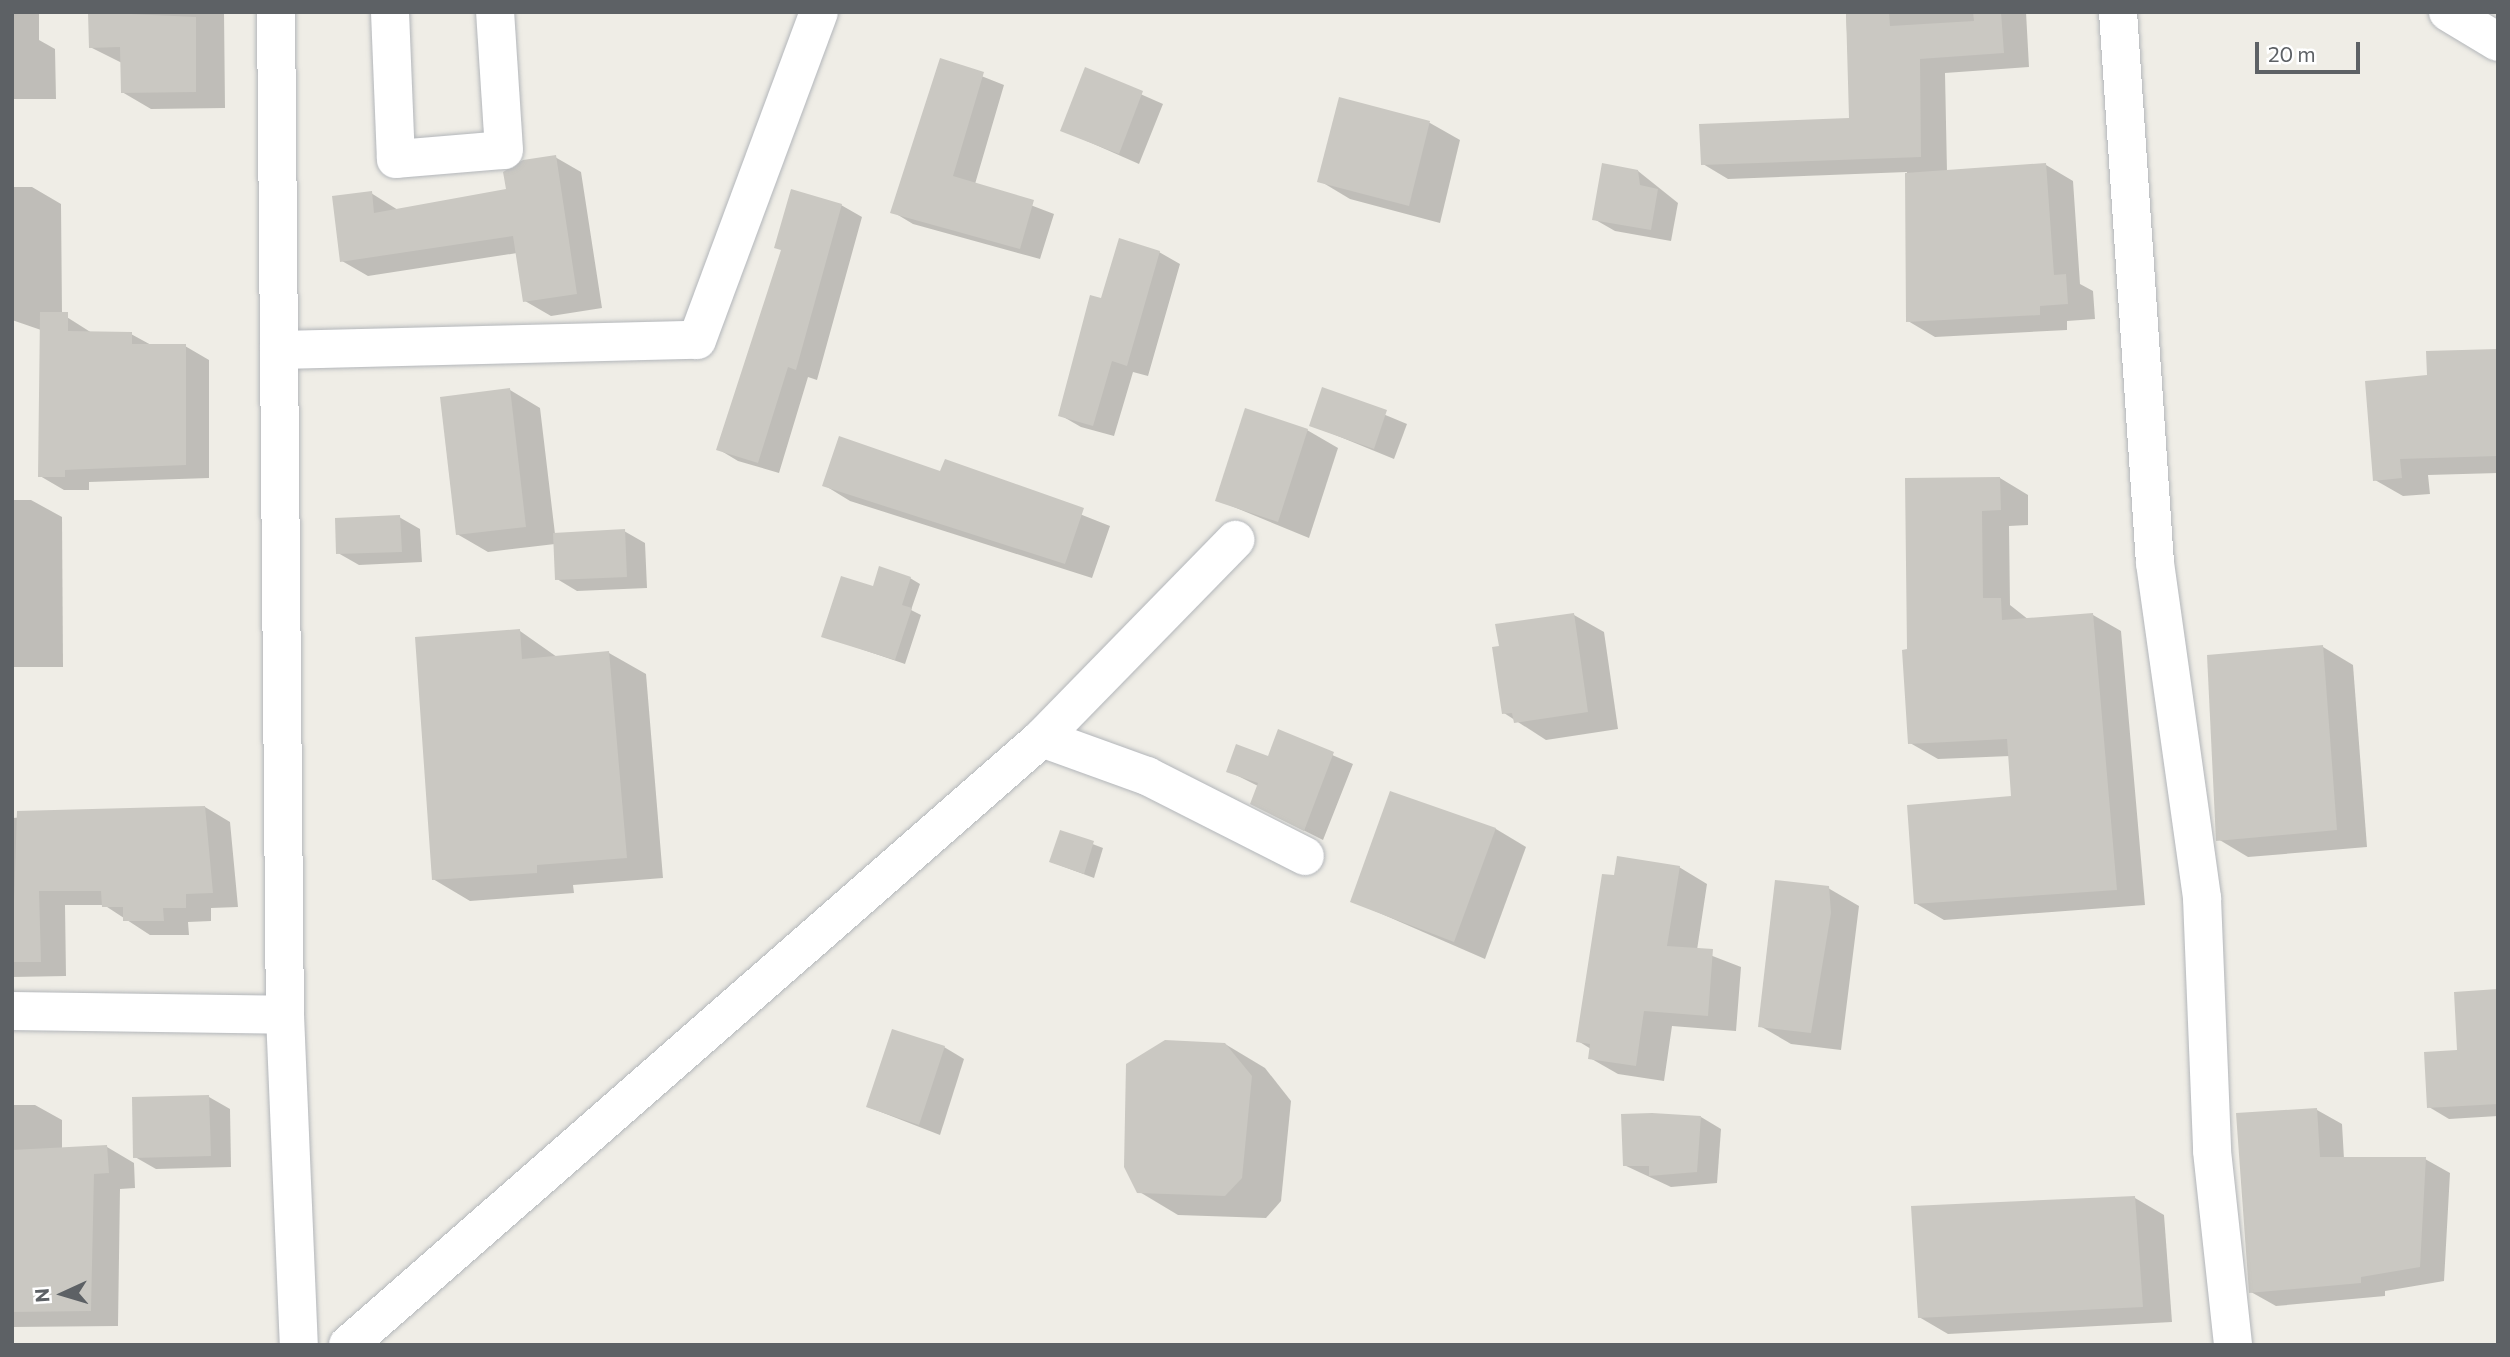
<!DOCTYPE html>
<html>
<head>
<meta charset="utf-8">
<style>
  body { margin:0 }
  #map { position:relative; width:2510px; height:1357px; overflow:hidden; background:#efede6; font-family:Commissioner,sans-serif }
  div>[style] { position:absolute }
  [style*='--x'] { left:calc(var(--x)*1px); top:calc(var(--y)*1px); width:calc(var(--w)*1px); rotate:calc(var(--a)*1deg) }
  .shadow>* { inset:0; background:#0003 }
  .building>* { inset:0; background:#cac8c2 }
  .roads { filter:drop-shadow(0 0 2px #b3b6ba) drop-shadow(0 0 2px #b3b6ba) }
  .minor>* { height:38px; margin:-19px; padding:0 19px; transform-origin:19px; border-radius:19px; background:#fff }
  span { translate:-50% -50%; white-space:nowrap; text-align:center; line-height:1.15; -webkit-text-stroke:5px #fff; paint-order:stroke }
  .frame { position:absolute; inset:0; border:14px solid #5d6165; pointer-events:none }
  .north { position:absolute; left:28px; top:1259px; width:70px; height:70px; -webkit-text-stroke:5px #fff; paint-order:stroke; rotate:266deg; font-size:19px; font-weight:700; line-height:28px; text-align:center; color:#5d6165 }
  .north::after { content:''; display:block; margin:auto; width:24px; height:32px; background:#5d6165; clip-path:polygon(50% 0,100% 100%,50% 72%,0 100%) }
  .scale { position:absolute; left:2255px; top:42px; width:105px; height:32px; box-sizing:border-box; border:4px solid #5d6165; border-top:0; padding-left:9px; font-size:21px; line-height:24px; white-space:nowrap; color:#5d6165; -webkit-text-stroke:5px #fff; paint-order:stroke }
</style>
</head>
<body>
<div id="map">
  <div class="shadow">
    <i style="clip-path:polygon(12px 12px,39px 12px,39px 40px,55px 49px,56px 99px,12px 99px)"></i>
    <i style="clip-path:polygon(90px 12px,224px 12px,225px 108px,151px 109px,122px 92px,122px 63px,90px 47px)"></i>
    <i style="clip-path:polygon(1846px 12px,2026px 12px,2029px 67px,1945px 73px,1947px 172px,2046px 165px,2073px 181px,2080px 284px,2093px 291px,2095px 319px,2067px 321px,2067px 330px,1935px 337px,1908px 321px,1907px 172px,1728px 179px,1703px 164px,1851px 120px)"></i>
    <i style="clip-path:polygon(941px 60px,1004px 85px,975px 184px,1054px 214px,1040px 259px,913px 224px,893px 212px)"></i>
    <i style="clip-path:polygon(1086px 70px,1163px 104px,1139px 164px,1062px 130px)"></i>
    <i style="clip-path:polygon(1340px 99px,1430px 123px,1460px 140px,1440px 223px,1350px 199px,1320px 181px)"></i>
    <i style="clip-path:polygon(555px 157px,581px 172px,602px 308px,551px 316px,525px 301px,517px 253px,368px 276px,342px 261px,371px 193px,398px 210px,508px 190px)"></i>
    <i style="clip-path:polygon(1638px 171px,1678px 203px,1671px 241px,1615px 231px,1594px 219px)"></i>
    <i style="clip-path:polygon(12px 187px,32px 187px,61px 204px,62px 314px,92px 333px,131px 334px,153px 346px,185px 346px,209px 360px,209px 478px,89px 482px,89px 490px,64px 490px,40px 476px,41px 330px,12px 320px)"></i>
    <i style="clip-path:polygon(841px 205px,862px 217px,817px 380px,808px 377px,779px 473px,738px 461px,718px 449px)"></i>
    <i style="clip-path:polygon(1159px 252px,1180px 264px,1148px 376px,1133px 372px,1114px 436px,1081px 427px,1060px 415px,1103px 300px)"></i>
    <i style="clip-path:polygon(2498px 350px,2498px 473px,2428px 475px,2430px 494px,2403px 496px,2375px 480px,2429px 377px)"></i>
    <i style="clip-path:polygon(1323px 389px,1407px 424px,1394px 459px,1311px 425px)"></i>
    <i style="clip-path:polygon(510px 390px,540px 408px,555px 534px,624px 531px,645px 543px,647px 588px,577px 591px,557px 579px,555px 544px,488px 552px,457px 534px)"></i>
    <i style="clip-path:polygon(1307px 430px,1338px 448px,1309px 538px,1217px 500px)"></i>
    <i style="clip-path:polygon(946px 461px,1110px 526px,1092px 578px,850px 501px,824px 485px,941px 474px)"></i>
    <i style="clip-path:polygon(2000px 478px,2028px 495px,2028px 525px,2009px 526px,2010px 605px,2029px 620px,2093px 615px,2121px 631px,2145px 905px,1944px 920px,1915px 903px,2013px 798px,2010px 756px,1938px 759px,1910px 743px,1907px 480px)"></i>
    <i style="clip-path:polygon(12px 500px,31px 500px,62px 517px,63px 667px,12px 667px)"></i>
    <i style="clip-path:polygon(399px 517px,420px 529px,422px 562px,359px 565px,338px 553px)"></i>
    <i style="clip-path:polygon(910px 578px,920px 584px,911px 610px,921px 615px,905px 664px,823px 636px,874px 589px)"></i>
    <i style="clip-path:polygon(1574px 615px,1604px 632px,1618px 729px,1546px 740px,1504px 713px)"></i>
    <i style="clip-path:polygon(520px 631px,557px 657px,609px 653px,646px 674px,663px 878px,573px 885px,574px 893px,470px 901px,433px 879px)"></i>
    <i style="clip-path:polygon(2323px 647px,2353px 665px,2367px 847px,2248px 857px,2218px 839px)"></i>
    <i style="clip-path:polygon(1279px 732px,1353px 764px,1323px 840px,1271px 814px,1258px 786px,1228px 771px,1269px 758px)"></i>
    <i style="clip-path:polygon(1391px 793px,1496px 829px,1526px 847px,1485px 959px,1352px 901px)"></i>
    <i style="clip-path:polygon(205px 807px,230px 822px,238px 907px,211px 908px,211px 921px,188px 922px,189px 935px,150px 935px,104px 905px,65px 905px,66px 976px,12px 977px,12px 818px)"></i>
    <i style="clip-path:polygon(1061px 832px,1103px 848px,1094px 878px,1051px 862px)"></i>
    <i style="clip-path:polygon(1679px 867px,1707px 884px,1697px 950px,1741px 967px,1736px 1031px,1672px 1026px,1664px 1081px,1618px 1074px,1590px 1058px,1591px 1049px,1578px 1041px,1615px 877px)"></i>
    <i style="clip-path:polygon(1828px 888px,1859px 906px,1841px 1050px,1791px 1044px,1760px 1026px)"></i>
    <i style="clip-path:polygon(2498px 991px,2498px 1116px,2449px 1119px,2429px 1107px)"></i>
    <i style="clip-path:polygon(1225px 1044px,1265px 1068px,1291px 1101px,1281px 1201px,1266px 1218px,1178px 1215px,1138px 1191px)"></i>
    <i style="clip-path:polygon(944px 1047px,964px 1059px,940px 1135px,868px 1107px)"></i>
    <i style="clip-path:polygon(209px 1097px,230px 1109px,231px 1167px,156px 1169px,135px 1157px)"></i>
    <i style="clip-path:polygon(12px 1105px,35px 1105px,62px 1120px,62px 1149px,107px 1147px,134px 1163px,135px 1188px,120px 1189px,118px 1326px,12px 1327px)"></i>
    <i style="clip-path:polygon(2317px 1110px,2342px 1124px,2344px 1159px,2425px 1159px,2450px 1173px,2444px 1281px,2385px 1291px,2385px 1296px,2276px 1306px,2251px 1292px)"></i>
    <i style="clip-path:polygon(1701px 1117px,1721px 1129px,1717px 1183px,1671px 1187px,1624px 1165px)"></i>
    <i style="clip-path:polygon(2135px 1198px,2164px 1215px,2172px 1322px,1948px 1334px,1919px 1317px)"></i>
  </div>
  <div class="building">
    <i style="clip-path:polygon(88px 12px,196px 17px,196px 92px,121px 93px,120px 47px,89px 48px)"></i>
    <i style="clip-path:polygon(1846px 12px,1889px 12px,1890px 26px,1974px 21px,1973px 12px,2001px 12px,2004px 53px,1920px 59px,1921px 157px,1701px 165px,1699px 124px,1849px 118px)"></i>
    <i style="clip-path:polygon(940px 58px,984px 72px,953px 176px,1034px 200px,1020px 249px,890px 213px)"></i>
    <i style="clip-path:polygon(1085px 67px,1143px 91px,1119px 154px,1060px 131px)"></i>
    <i style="clip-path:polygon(1339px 97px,1430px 121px,1409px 206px,1317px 182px)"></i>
    <i style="clip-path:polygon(556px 155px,577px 294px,523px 302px,513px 236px,340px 262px,332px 196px,372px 191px,374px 213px,506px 189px,503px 172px,523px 160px)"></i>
    <i style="clip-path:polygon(1602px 163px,1638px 170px,1640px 185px,1658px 189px,1651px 230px,1592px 220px)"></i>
    <i style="clip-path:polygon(2046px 163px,2054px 275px,2066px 274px,2068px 304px,2040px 306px,2040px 315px,1906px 322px,1905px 173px)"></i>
    <i style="clip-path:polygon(791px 189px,842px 204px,796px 370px,788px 367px,758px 463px,716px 450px,781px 250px,774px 248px)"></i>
    <i style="clip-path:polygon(1119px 238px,1160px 251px,1127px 366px,1112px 361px,1093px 426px,1058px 416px,1090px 295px,1101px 298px)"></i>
    <i style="clip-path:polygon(40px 312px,68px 312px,68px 331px,132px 332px,132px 344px,186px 344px,186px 465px,65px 470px,65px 477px,38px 477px)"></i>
    <i style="clip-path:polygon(2498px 349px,2498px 456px,2400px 459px,2402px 478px,2373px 481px,2365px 381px,2427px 375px,2426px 351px)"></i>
    <i style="clip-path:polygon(1322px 387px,1387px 410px,1374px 449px,1309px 426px)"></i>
    <i style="clip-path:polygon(510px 388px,526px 527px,456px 535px,440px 397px)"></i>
    <i style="clip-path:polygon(1245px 408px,1308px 429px,1278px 522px,1215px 501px)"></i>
    <i style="clip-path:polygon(839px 436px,940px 471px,945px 459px,1084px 508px,1065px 564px,822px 486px)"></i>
    <i style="clip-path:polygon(2000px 477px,2001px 510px,1982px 511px,1983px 598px,2001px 598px,2002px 620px,2093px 613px,2117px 890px,1914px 904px,1907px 805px,2011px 796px,2007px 739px,1908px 744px,1902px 650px,1907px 649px,1905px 478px)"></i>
    <i style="clip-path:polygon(400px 515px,402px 552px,336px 554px,335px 518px)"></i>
    <i style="clip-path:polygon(625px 529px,627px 577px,555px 580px,553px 533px)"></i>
    <i style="clip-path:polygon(879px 566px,911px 577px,902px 605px,912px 608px,895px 660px,821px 637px,841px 576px,873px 586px)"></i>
    <i style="clip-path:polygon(1574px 613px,1588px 712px,1514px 723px,1512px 713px,1502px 714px,1492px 647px,1499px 646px,1495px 624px)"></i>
    <i style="clip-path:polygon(520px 629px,522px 659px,609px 651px,627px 858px,537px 865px,537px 873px,432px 880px,415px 637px)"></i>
    <i style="clip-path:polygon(2323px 645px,2337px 830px,2216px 841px,2207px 655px)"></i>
    <i style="clip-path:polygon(1278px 729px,1334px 752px,1304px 831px,1250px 804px,1258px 783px,1226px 772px,1236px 744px,1268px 756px)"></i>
    <i style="clip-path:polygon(1390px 791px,1496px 828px,1454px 942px,1350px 902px)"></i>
    <i style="clip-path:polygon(205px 806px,213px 893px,186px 894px,186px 908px,163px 908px,164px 921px,123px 921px,123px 907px,102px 907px,101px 891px,39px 891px,41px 962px,12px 962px,17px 811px)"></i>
    <i style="clip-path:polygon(1060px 830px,1094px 841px,1084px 874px,1049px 862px)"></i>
    <i style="clip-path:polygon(1617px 856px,1680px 866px,1667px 946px,1713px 949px,1708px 1016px,1644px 1011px,1636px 1066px,1588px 1059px,1590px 1044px,1576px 1042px,1602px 874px,1614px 875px)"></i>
    <i style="clip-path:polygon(1775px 880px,1829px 886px,1831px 913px,1811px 1033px,1758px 1027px)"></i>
    <i style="clip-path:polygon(2498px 989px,2498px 1104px,2427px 1108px,2424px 1052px,2457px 1050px,2454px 992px)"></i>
    <i style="clip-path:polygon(892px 1029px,945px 1046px,919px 1125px,866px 1107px)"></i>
    <i style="clip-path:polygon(1165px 1040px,1225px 1043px,1252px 1076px,1242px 1178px,1225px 1196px,1137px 1193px,1124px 1167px,1126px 1064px)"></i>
    <i style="clip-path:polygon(209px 1095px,211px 1156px,133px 1158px,132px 1097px)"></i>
    <i style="clip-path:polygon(2317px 1108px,2320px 1157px,2426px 1157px,2420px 1267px,2361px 1277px,2361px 1283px,2249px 1293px,2236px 1113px)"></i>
    <i style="clip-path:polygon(1652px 1113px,1701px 1116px,1697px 1172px,1649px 1176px,1649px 1166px,1623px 1166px,1621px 1114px)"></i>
    <i style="clip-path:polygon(107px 1145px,109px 1173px,94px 1174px,91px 1311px,12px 1312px,12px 1150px)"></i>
    <i style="clip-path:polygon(2135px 1196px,2143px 1307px,1918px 1318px,1911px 1206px)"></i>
  </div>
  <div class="roads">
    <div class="minor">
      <i style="--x:276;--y:12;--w:1003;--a:89.49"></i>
      <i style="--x:285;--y:1015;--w:330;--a:87.6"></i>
      <i style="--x:390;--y:12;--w:147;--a:87.7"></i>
      <i style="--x:396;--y:159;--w:108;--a:-4.8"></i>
      <i style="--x:504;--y:150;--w:138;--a:-93.7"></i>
      <i style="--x:2118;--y:12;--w:552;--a:86.16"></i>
      <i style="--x:2155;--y:563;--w:338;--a:82"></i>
      <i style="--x:2202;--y:898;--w:253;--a:87.7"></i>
      <i style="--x:2212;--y:1151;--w:195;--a:83.8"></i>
      <i style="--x:2448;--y:12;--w:58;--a:31"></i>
      <i style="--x:279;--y:350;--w:418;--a:-1.4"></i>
      <i style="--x:697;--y:340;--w:350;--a:-69.6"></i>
      <i style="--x:1042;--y:738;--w:112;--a:19.9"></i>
      <i style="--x:1147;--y:776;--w:177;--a:26.9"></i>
      <i style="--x:12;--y:1011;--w:273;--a:0.8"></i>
      <i style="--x:348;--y:1345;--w:922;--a:-41.17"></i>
      <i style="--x:1042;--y:738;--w:277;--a:-45.7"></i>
    </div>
  </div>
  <div class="frame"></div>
  <div class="north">N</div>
  <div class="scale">20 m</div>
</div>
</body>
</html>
